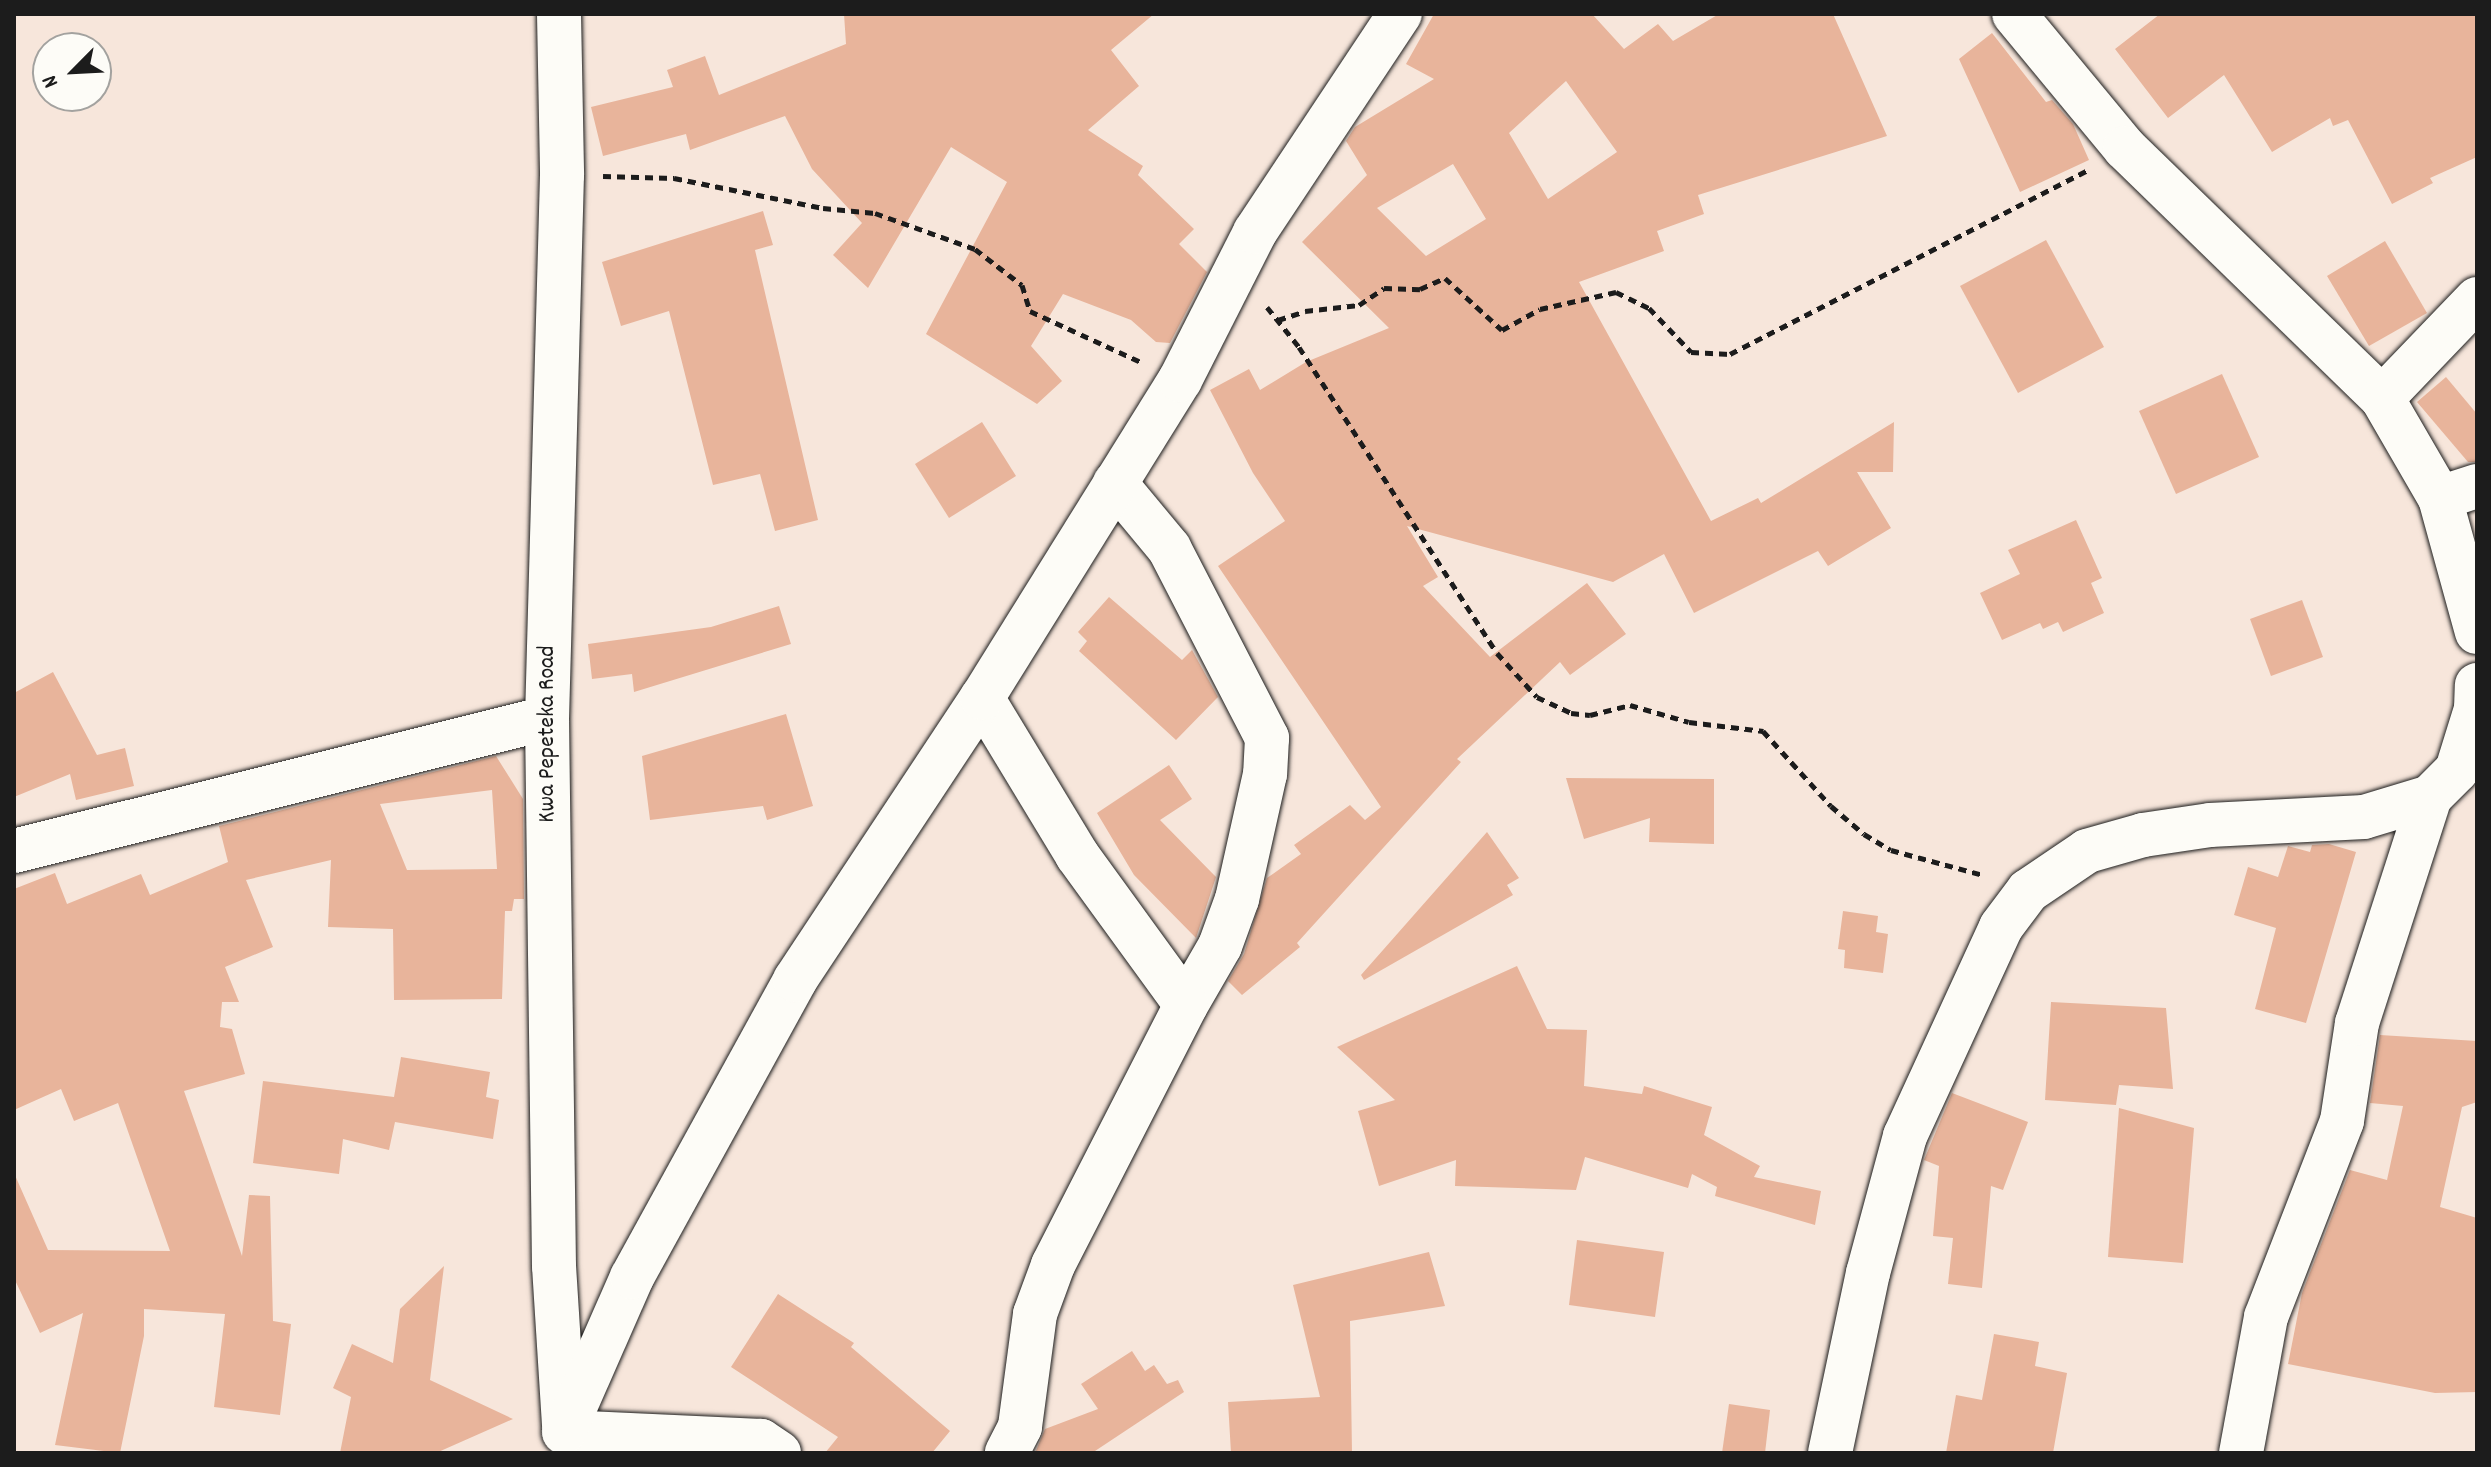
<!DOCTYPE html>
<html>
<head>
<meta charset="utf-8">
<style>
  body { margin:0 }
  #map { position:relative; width:2491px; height:1467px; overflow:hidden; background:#f7e6db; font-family:Dekko,sans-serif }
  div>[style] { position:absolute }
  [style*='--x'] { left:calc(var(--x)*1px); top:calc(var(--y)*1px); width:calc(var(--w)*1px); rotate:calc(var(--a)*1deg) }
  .building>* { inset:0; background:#e8b49b }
  .path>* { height:5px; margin-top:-2.5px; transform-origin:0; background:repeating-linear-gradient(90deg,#1c1c1c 0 8px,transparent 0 14px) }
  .roads { filter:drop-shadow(0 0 2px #1c1c1c) drop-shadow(0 0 2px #1c1c1c) }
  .street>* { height:44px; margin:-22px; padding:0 22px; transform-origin:22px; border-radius:22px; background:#fdfcf7 }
  .secondary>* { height:44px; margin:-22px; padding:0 22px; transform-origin:22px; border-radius:22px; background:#fdfcf7 }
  span { translate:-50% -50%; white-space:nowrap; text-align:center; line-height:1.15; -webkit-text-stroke:6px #fdfcf7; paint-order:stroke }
  .street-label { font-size:24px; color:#1c1c1c }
  .frame { position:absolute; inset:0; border:16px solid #1c1c1c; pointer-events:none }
  .north { position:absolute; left:32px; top:32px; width:80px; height:80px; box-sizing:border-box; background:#fdfcf7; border:2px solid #a3a29f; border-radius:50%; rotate:246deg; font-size:22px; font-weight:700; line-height:32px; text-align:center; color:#1c1c1c }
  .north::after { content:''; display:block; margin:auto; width:28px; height:36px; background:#1c1c1c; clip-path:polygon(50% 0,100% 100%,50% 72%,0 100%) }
</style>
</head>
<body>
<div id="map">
  <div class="building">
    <i style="clip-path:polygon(844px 14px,1154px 14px,1111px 50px,1139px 86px,1088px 130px,1143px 166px,1138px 175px,1194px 229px,1179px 244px,1207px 272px,1170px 343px,1156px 342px,1131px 320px,1063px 294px,1031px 346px,1062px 381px,1037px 404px,926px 334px,1007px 182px,951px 147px,868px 288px,833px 255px,862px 223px,812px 169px,785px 116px,690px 150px,686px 134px,603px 156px,591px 107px,673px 87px,667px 70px,705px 56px,719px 95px,846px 44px)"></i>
    <i style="clip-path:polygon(evenodd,1434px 14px,1592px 14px,1624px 49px,1658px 24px,1673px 41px,1719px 14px,1833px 14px,1887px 136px,1698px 195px,1704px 214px,1657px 231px,1664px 251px,1579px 282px,1711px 521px,1758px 498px,1761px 503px,1894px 422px,1893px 472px,1857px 472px,1891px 528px,1828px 566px,1818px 551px,1694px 613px,1664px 554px,1613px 582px,1407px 526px,1438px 577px,1423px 586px,1490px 657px,1587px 583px,1626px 634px,1570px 675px,1560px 662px,1457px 759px,1461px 762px,1297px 943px,1300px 947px,1242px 995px,1228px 981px,1244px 954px,1267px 878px,1301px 854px,1294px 845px,1350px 805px,1365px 820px,1381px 807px,1218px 566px,1285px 521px,1253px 473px,1210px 390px,1249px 369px,1260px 390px,1306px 362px,1389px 328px,1302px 242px,1367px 175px,1346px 141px,1355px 127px,1434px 79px,1406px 64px,1434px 14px,1566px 81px,1617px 152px,1548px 199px,1509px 133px,1566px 81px,1434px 14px,1453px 164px,1486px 219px,1426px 256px,1377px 208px,1453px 164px)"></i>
    <i style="clip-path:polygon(2160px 14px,2477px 14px,2477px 157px,2430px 178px,2433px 183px,2392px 204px,2348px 120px,2333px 126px,2330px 118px,2272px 152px,2224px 75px,2168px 118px,2115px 49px)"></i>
    <i style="clip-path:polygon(1992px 33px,2046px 102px,2052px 100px,2073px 124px,2089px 160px,2020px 192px,1959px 59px)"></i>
    <i style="clip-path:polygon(763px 211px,773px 245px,755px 250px,818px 520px,775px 531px,760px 474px,713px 485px,669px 311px,621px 326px,602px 262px)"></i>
    <i style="clip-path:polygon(2046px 240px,2104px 347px,2018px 393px,1960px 286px)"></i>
    <i style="clip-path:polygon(2385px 241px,2427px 313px,2369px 346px,2327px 276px)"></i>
    <i style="clip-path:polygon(2222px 374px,2259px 457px,2176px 494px,2139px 411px)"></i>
    <i style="clip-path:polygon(2446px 377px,2477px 414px,2477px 462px,2468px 462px,2417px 402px)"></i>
    <i style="clip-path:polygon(982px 422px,1016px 476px,949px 518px,915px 464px)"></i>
    <i style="clip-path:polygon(2076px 520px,2102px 578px,2091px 583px,2104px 613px,2063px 632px,2058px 622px,2043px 629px,2040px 623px,2002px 640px,1980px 593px,2020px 574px,2008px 550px)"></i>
    <i style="clip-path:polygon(1109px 597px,1182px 660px,1192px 650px,1218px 697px,1176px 740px,1079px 651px,1087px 641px,1078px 632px)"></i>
    <i style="clip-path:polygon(2302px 600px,2323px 657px,2271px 676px,2250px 619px)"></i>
    <i style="clip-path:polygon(779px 606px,791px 644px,634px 692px,632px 674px,592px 679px,588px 644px,711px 627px)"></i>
    <i style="clip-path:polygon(53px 672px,97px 755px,125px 748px,134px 786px,76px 800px,70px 774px,14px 797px,14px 693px)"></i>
    <i style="clip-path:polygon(786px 714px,813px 806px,767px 820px,763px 806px,650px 820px,642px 756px)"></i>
    <i style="clip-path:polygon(evenodd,496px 756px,523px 799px,524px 899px,514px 899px,512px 911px,505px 911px,502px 999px,394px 1000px,393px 929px,328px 927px,331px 860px,246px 880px,273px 947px,225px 967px,239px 1002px,222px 1002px,220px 1027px,232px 1029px,245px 1074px,184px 1091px,242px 1256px,249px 1195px,270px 1196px,273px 1321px,291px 1324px,280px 1415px,214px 1407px,225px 1314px,144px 1309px,144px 1336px,120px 1453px,55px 1445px,83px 1313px,40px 1333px,14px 1278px,14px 1173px,48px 1250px,170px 1251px,118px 1103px,74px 1121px,61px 1089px,14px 1110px,14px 889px,55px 873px,67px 904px,141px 874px,150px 895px,228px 862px,219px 826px,496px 756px,492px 790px,497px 869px,407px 870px,380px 804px,492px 790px)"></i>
    <i style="clip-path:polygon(1169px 765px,1192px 799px,1160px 820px,1216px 877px,1196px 938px,1134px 875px,1097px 813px)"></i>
    <i style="clip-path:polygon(1566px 778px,1714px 779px,1714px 844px,1649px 842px,1650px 818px,1584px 839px)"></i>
    <i style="clip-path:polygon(1487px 832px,1519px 878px,1507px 885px,1513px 895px,1364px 980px,1361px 975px)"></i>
    <i style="clip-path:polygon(2329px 844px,2356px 852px,2306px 1023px,2255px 1009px,2276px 928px,2234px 915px,2248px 867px,2278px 877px,2288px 846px,2310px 852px,2312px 845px)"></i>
    <i style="clip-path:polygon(1843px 911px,1878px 916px,1876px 932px,1888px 934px,1883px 973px,1844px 968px,1845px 950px,1838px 949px)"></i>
    <i style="clip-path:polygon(1517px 966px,1547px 1029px,1587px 1030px,1584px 1086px,1642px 1094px,1644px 1086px,1712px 1107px,1704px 1135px,1760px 1166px,1754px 1177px,1821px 1191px,1815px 1225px,1715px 1196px,1717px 1187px,1692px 1174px,1688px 1188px,1585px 1157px,1576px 1190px,1455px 1186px,1456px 1160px,1379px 1186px,1358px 1111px,1395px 1100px,1337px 1047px)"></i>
    <i style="clip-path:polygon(2051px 1002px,2166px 1008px,2173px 1089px,2119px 1085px,2116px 1105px,2045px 1100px)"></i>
    <i style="clip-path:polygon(2380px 1035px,2477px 1041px,2477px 1102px,2462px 1107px,2440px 1207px,2477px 1218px,2477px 1392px,2435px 1393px,2288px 1364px,2302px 1293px,2350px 1170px,2387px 1180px,2403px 1106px,2370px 1103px)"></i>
    <i style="clip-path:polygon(401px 1057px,490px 1072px,486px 1097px,499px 1100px,493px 1139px,395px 1122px,389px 1150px,343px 1139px,339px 1174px,253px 1163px,263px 1081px,394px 1097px)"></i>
    <i style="clip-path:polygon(1952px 1093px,2028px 1122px,2003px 1190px,1991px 1186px,1982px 1288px,1948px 1284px,1953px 1238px,1933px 1236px,1939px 1166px,1924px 1160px)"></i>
    <i style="clip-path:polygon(2119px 1108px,2194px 1128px,2183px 1263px,2108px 1257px)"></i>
    <i style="clip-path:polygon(1577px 1240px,1664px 1252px,1655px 1317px,1569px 1305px)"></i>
    <i style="clip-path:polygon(1429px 1252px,1445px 1306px,1350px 1321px,1352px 1453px,1231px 1453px,1228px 1402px,1320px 1397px,1293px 1285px)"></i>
    <i style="clip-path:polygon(444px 1266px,430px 1380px,513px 1419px,436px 1453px,340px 1453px,351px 1397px,333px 1388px,352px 1344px,393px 1363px,400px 1309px)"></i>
    <i style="clip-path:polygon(778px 1294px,854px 1343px,851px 1347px,950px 1431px,932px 1453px,825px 1453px,838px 1437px,731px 1367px)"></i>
    <i style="clip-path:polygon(1994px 1334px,2039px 1342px,2035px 1366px,2067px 1373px,2053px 1453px,1946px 1453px,1956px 1395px,1982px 1400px)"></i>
    <i style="clip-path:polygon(1132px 1351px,1145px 1371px,1154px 1365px,1167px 1384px,1178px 1380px,1184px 1392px,1092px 1453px,1035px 1453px,1045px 1429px,1098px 1409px,1081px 1384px)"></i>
    <i style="clip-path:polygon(1729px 1404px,1770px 1410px,1765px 1453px,1722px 1453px)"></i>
  </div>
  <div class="path">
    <i style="--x:603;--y:176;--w:71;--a:1.6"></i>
    <i style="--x:674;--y:178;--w:152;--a:11.4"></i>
    <i style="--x:823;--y:208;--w:52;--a:5.5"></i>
    <i style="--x:875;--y:213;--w:106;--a:19.8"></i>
    <i style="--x:975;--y:249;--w:59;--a:37.5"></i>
    <i style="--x:1022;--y:285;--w:27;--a:73"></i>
    <i style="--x:1030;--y:311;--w:122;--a:24.7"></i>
    <i style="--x:1267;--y:307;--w:51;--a:51.3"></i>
    <i style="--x:1299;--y:347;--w:364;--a:57.1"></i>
    <i style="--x:1497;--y:653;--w:59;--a:47.7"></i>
    <i style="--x:1537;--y:697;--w:38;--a:25"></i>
    <i style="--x:1571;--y:713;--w:19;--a:6"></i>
    <i style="--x:1590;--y:715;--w:41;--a:-14"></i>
    <i style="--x:1630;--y:705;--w:61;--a:16.1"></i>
    <i style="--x:1689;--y:722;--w:75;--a:6.9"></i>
    <i style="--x:1763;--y:731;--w:101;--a:47.8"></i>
    <i style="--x:1831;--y:806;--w:43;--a:40.3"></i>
    <i style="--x:1864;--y:834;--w:31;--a:31"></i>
    <i style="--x:1891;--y:850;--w:95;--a:15.2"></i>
    <i style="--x:1278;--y:320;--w:28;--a:-18"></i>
    <i style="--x:1305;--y:311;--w:54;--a:-6.3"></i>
    <i style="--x:1359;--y:305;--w:30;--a:-34"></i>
    <i style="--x:1384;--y:288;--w:36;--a:2"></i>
    <i style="--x:1420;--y:289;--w:27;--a:-24"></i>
    <i style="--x:1445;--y:278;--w:77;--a:42.4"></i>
    <i style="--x:1502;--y:330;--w:43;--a:-28.9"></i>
    <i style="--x:1540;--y:309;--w:78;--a:-12.6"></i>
    <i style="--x:1616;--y:292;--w:37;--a:26"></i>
    <i style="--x:1649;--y:308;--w:61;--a:46.3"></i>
    <i style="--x:1691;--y:352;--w:39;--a:3"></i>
    <i style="--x:1730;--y:354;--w:403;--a:-27.2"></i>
  </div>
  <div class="roads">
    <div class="street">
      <i style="--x:559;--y:14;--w:161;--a:88.9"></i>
      <i style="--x:562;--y:175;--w:543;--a:91.58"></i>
      <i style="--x:547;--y:718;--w:548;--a:89.27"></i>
      <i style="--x:554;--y:1266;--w:161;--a:86.4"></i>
      <i style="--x:2382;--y:398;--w:137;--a:-46.2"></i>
      <i style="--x:1115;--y:483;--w:85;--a:50.3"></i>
      <i style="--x:1169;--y:548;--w:214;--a:62.7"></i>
      <i style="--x:1267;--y:738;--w:36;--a:93"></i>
      <i style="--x:1265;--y:774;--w:128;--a:102.6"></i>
      <i style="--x:1237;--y:899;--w:50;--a:109.9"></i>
      <i style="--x:1220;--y:946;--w:68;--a:120"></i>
      <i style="--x:2440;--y:498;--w:39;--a:-18"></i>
      <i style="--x:982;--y:698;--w:184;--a:58.8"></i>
      <i style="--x:1077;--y:855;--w:185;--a:54"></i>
      <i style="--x:1186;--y:1005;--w:292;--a:117.1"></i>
      <i style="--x:1053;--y:1265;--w:52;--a:110.2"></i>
      <i style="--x:1035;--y:1314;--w:114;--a:97.6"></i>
      <i style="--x:1020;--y:1427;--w:29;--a:117"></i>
      <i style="--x:14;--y:851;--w:549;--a:-14.01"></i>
      <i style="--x:779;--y:1453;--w:22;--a:-146"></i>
      <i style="--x:761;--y:1441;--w:197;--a:-177.4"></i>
      <i style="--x:564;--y:1432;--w:169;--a:-66.3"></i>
      <i style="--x:632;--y:1277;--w:339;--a:-61.2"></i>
      <i style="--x:795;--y:980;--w:338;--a:-56.5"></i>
      <i style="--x:982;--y:698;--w:375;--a:-58.1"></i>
      <i style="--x:1180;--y:380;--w:166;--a:-63.1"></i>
      <i style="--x:1255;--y:232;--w:262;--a:-56.4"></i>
      <i style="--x:2241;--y:1453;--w:138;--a:-79.6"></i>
      <i style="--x:2266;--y:1317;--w:210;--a:-68.8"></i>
      <i style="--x:2342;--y:1121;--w:99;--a:-81.3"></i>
      <i style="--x:2357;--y:1023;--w:237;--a:-72.1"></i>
    </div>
    <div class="secondary">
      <i style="--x:2014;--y:14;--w:174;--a:50.4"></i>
      <i style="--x:2125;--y:148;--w:359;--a:44.2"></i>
      <i style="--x:2382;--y:398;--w:116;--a:59.9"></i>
      <i style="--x:2440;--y:498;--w:139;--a:74.6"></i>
      <i style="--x:1830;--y:1453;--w:184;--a:-78.1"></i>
      <i style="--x:1868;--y:1273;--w:142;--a:-74.9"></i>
      <i style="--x:1905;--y:1136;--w:230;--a:-65.3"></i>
      <i style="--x:2001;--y:927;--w:45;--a:-53.1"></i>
      <i style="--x:2028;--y:891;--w:71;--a:-34.1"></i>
      <i style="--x:2087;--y:851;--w:58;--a:-15.9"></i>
      <i style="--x:2143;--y:835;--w:68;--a:-8.5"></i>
      <i style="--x:2210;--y:825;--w:154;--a:-3"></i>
      <i style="--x:2364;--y:817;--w:69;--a:-16.9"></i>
      <i style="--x:2430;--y:797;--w:38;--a:-45"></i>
      <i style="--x:2457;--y:770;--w:64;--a:-72.7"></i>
      <i style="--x:2476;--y:709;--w:24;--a:-88"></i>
    </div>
  </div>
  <div class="street-label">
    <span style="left:549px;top:734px;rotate:-90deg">Kwa Pepeteka Road</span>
  </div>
  <div class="frame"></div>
  <div class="north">N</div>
</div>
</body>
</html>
